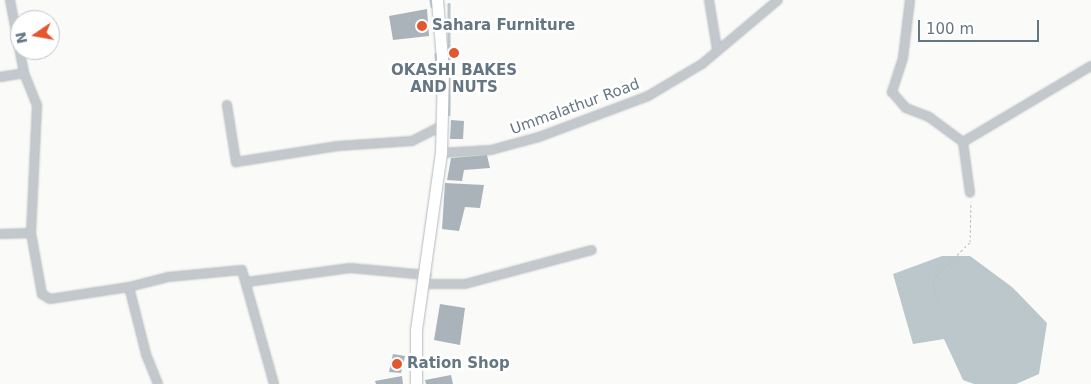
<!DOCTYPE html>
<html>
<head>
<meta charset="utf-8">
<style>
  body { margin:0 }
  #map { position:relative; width:1091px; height:384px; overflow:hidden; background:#fafaf8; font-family:"DejaVu Sans",sans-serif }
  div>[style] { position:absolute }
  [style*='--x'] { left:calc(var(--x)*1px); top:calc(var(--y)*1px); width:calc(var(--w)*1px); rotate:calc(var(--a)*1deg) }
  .water>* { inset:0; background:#bbc7cb }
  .stream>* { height:2.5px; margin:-1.25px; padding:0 1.25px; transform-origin:1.25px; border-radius:1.25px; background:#bbc7cb }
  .building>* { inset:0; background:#aab3b9 }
  .path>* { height:1px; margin-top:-0.5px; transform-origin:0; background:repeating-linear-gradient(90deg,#bbbfc2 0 2.5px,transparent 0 5px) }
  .roads { filter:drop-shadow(0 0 1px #b3babf) drop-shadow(0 0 1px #b3babf) }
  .minor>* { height:8px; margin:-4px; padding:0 4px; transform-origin:4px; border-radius:4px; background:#c3c8cc }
  .secondary>* { height:11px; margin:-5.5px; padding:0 5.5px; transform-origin:5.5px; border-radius:5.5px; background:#fff }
  .dots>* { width:14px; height:14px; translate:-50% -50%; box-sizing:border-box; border:2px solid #fff; border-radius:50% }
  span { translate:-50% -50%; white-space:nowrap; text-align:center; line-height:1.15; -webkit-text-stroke:5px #fff; paint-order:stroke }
  .poi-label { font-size:15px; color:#657683; font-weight:700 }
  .left { translate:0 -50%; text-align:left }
  .street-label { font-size:15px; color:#657683 }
  .north { position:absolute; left:10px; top:10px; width:50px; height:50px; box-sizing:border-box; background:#fff; border:1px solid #c1c8cd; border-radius:50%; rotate:258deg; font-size:14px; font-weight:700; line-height:20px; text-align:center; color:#657683 }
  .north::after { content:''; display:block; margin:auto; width:18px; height:22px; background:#e4572e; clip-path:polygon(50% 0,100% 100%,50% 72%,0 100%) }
  .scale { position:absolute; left:918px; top:20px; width:121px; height:22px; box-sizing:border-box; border:2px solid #657683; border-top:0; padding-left:6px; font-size:15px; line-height:18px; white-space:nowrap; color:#657683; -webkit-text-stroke:4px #fff; paint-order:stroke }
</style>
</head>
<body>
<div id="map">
  <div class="water">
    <i style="clip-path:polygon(942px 256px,970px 256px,1012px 287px,1047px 323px,1039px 374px,1016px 384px,974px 384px,963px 380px,944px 339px,913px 344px,893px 274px)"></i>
  </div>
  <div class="stream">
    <i style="--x:431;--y:0;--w:6;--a:81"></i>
    <i style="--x:449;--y:4;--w:110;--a:90"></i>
    <i style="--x:436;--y:54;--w:19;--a:87"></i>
  </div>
  <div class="building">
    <i style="clip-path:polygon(427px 9px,429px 36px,393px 40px,389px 16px)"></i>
    <i style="clip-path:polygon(451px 120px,464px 121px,463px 139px,450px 139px)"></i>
    <i style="clip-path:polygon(487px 155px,490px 168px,464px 170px,462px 181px,447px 180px,451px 158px)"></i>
    <i style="clip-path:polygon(445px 183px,484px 185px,480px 208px,465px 207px,459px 231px,442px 229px)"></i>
    <i style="clip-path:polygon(440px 304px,465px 308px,460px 345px,434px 340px)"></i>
    <i style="clip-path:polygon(393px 354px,405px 356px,401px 373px,389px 372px)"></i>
    <i style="clip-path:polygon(451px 375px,453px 384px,426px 384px,425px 380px)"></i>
    <i style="clip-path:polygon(402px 376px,403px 384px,376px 384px,375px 381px)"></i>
  </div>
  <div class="path">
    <i style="--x:938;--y:301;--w:19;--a:-106"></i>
    <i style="--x:933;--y:283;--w:8;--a:-67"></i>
    <i style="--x:936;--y:276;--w:48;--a:-45"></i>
    <i style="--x:970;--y:242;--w:40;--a:-88.6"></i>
  </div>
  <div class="roads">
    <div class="minor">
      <i style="--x:10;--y:0;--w:74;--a:79.1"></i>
      <i style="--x:709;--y:0;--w:50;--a:80.7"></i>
      <i style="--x:910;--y:0;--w:58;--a:96.9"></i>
      <i style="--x:903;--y:58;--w:36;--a:108"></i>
      <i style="--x:892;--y:92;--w:21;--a:49"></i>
      <i style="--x:906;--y:108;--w:25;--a:21"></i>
      <i style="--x:929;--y:117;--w:42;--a:36.3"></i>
      <i style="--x:963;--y:142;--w:149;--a:-30.7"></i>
      <i style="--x:0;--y:77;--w:24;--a:-9"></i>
      <i style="--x:24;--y:73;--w:35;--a:68"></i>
      <i style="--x:37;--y:106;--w:127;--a:92.7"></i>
      <i style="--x:227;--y:105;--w:58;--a:81"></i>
      <i style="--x:236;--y:162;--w:103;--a:-8.9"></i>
      <i style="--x:338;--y:146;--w:74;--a:-3.9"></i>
      <i style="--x:412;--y:141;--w:34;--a:-27"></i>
      <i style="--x:963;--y:142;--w:51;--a:82.2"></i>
      <i style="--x:441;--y:153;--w:50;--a:-3.4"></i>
      <i style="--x:491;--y:150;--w:50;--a:-15.2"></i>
      <i style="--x:539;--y:137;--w:116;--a:-20.6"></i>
      <i style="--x:648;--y:96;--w:63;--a:-30.7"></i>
      <i style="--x:702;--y:64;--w:99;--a:-40.1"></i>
      <i style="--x:0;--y:234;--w:31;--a:-2"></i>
      <i style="--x:31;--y:233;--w:62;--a:79.8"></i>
      <i style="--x:42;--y:294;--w:9;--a:32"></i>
      <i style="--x:50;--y:299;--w:80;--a:-8.6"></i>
      <i style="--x:247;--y:282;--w:104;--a:-7.7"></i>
      <i style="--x:350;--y:268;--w:77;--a:5.2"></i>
      <i style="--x:426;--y:284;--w:39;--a:0"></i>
      <i style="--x:465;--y:284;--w:131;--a:-15"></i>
      <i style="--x:158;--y:384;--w:32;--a:-112"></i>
      <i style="--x:146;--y:354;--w:69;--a:-104.2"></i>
      <i style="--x:129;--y:287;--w:40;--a:-14.4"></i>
      <i style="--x:168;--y:277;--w:74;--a:-5.4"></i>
      <i style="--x:242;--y:270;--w:118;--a:74.3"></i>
    </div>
    <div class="secondary">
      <i style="--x:416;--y:384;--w:54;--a:-90"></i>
      <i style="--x:416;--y:330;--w:179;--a:-82"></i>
      <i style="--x:441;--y:153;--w:84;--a:-88.6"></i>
      <i style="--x:443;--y:69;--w:69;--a:-95"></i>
    </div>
  </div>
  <div class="dots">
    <i style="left:422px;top:26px;background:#e4572e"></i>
    <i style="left:454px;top:53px;background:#e4572e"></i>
    <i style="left:397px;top:364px;background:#e4572e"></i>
  </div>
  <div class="poi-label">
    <span class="left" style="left:432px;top:26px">Sahara Furniture</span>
    <span style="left:454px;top:79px">OKASHI BAKES<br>AND NUTS</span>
    <span class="left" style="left:407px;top:364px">Ration Shop</span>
  </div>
  <div class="street-label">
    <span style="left:575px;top:107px;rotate:-20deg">Ummalathur Road</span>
  </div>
  <div class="north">N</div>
  <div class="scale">100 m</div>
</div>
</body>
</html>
